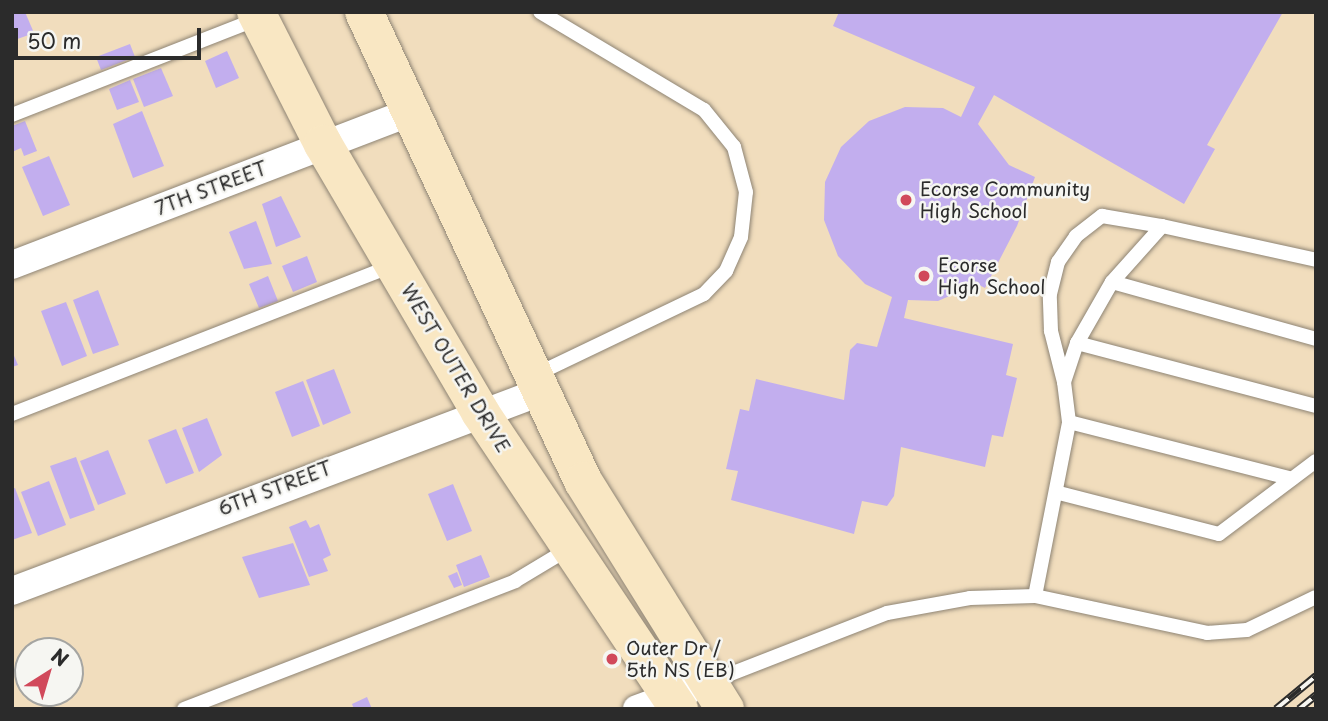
<!DOCTYPE html>
<html>
<head>
<meta charset="utf-8">
<style>
  body { margin:0 }
  #map { position:relative; width:1328px; height:721px; overflow:hidden; background:#f1ddbd; font-family:"Playpen Sans",sans-serif }
  div>[style] { position:absolute }
  [style*='--x'] { left:calc(var(--x)*1px); top:calc(var(--y)*1px); width:calc(var(--w)*1px); rotate:calc(var(--a)*1deg) }
  .building>* { inset:0; background:#c2aeee }
  .roads { filter:drop-shadow(0 0 2px #8e8474) drop-shadow(0 0 2px #8e8474) }
  .lane>* { height:14px; margin:-7px; padding:0 7px; transform-origin:7px; border-radius:7px; background:#fff }
  .street>* { height:28px; margin:-14px; padding:0 14px; transform-origin:14px; border-radius:14px; background:#fff }
  .secondary>* { height:38px; margin:-19px; padding:0 19px; transform-origin:19px; border-radius:19px; background:#f9e7c3 }
  .rail>* { height:8px; margin-top:-4px; transform-origin:0; background:repeating-linear-gradient(90deg,#f6f6f2 0 16px,#2b2b2b 0 32px); box-sizing:border-box; border-block:2px solid #2b2b2b }
  .dots>* { width:19px; height:19px; translate:-50% -50%; box-sizing:border-box; border:4px solid #f6f6f2; border-radius:50% }
  span { translate:-50% -50%; white-space:nowrap; text-align:center; line-height:1.15; -webkit-text-stroke:5px #f6f6f2; paint-order:stroke }
  .street-label { font-size:19px; color:#2b2b2b }
  .poi-label { font-size:19px; color:#2b2b2b }
  .left { translate:0 -50%; text-align:left }
  .frame { position:absolute; inset:0; border:14px solid #2b2b2b; pointer-events:none }
  .north { position:absolute; left:14px; top:637px; width:70px; height:70px; box-sizing:border-box; background:#f6f6f2; border:2px solid #a5a5a2; border-radius:50%; rotate:37deg; font-size:19px; font-weight:700; line-height:28px; text-align:center; color:#2b2b2b }
  .north::after { content:''; display:block; margin:auto; width:24px; height:32px; background:#d1495b; clip-path:polygon(50% 0,100% 100%,50% 72%,0 100%) }
  .scale { position:absolute; left:14px; top:28px; width:187px; height:32px; box-sizing:border-box; border:4px solid #2b2b2b; border-top:0; padding-left:9px; font-size:21px; line-height:24px; white-space:nowrap; color:#2b2b2b; -webkit-text-stroke:5px #f6f6f2; paint-order:stroke }
</style>
</head>
<body>
<div id="map">
  <div class="building">
    <i style="clip-path:polygon(12px 12px,25px 12px,34px 33px,12px 41px)"></i>
    <i style="clip-path:polygon(839px 12px,1283px 12px,1207px 145px,1215px 149px,1184px 204px,994px 95px,978px 124px,1009px 165px,1035px 177px,1017px 226px,985px 288px,977px 284px,938px 301px,908px 300px,904px 318px,1013px 344px,1006px 375px,1017px 378px,1003px 437px,992px 435px,985px 467px,901px 447px,894px 496px,887px 506px,862px 501px,854px 534px,731px 500px,738px 471px,726px 469px,740px 409px,749px 411px,756px 379px,844px 400px,850px 350px,857px 343px,877px 347px,892px 297px,865px 284px,838px 256px,824px 220px,825px 182px,841px 147px,869px 121px,905px 107px,943px 108px,961px 117px,975px 87px,833px 26px)"></i>
    <i style="clip-path:polygon(130px 44px,135px 57px,101px 70px,96px 57px)"></i>
    <i style="clip-path:polygon(227px 51px,239px 78px,216px 88px,205px 61px)"></i>
    <i style="clip-path:polygon(161px 68px,173px 96px,144px 107px,133px 79px)"></i>
    <i style="clip-path:polygon(130px 80px,139px 102px,117px 110px,109px 89px)"></i>
    <i style="clip-path:polygon(142px 111px,164px 166px,133px 178px,113px 124px)"></i>
    <i style="clip-path:polygon(25px 121px,37px 151px,24px 156px,21px 148px,12px 152px,12px 126px)"></i>
    <i style="clip-path:polygon(49px 156px,70px 205px,43px 216px,22px 167px)"></i>
    <i style="clip-path:polygon(281px 196px,301px 237px,276px 247px,262px 204px)"></i>
    <i style="clip-path:polygon(256px 221px,272px 264px,244px 269px,229px 232px)"></i>
    <i style="clip-path:polygon(307px 256px,317px 282px,293px 292px,282px 266px)"></i>
    <i style="clip-path:polygon(268px 276px,278px 301px,259px 308px,249px 284px)"></i>
    <i style="clip-path:polygon(98px 290px,119px 345px,93px 354px,73px 300px)"></i>
    <i style="clip-path:polygon(66px 302px,87px 356px,62px 366px,41px 311px)"></i>
    <i style="clip-path:polygon(12px 351px,18px 365px,12px 367px)"></i>
    <i style="clip-path:polygon(334px 369px,351px 413px,323px 425px,306px 380px)"></i>
    <i style="clip-path:polygon(303px 381px,320px 426px,292px 437px,275px 392px)"></i>
    <i style="clip-path:polygon(207px 418px,222px 455px,199px 472px,182px 428px)"></i>
    <i style="clip-path:polygon(176px 429px,194px 473px,166px 484px,148px 440px)"></i>
    <i style="clip-path:polygon(108px 450px,126px 494px,98px 505px,80px 461px)"></i>
    <i style="clip-path:polygon(76px 457px,95px 510px,70px 519px,50px 466px)"></i>
    <i style="clip-path:polygon(49px 481px,66px 525px,38px 536px,21px 492px)"></i>
    <i style="clip-path:polygon(453px 484px,472px 531px,447px 541px,428px 494px)"></i>
    <i style="clip-path:polygon(15px 488px,32px 533px,12px 540px,12px 489px)"></i>
    <i style="clip-path:polygon(306px 520px,310px 528px,319px 524px,331px 555px,323px 559px,328px 571px,309px 577px,289px 527px)"></i>
    <i style="clip-path:polygon(293px 543px,310px 585px,259px 598px,242px 557px)"></i>
    <i style="clip-path:polygon(481px 555px,490px 577px,464px 587px,456px 565px)"></i>
    <i style="clip-path:polygon(457px 572px,462px 585px,454px 588px,448px 576px)"></i>
    <i style="clip-path:polygon(367px 697px,372px 709px,354px 709px,352px 704px)"></i>
  </div>
  <div class="roads">
    <div class="lane">
      <i style="--x:12;--y:115;--w:263;--a:-21.4"></i>
      <i style="--x:1112;--y:282;--w:212;--a:15.6"></i>
      <i style="--x:1077;--y:343;--w:247;--a:14.8"></i>
      <i style="--x:535;--y:375;--w:187;--a:-25.6"></i>
      <i style="--x:704;--y:294;--w:32;--a:-46"></i>
      <i style="--x:726;--y:271;--w:37;--a:-66"></i>
      <i style="--x:741;--y:237;--w:45;--a:-83.7"></i>
      <i style="--x:746;--y:192;--w:47;--a:-104.9"></i>
      <i style="--x:734;--y:147;--w:48;--a:-129"></i>
      <i style="--x:704;--y:110;--w:191;--a:-149.1"></i>
      <i style="--x:1064;--y:382;--w:53;--a:-104.3"></i>
      <i style="--x:1051;--y:331;--w:37;--a:-92"></i>
      <i style="--x:1050;--y:294;--w:33;--a:-76"></i>
      <i style="--x:1058;--y:262;--w:32;--a:-55"></i>
      <i style="--x:1076;--y:236;--w:33;--a:-38"></i>
      <i style="--x:1102;--y:216;--w:61;--a:9.5"></i>
      <i style="--x:12;--y:414;--w:408;--a:-21.3"></i>
      <i style="--x:1069;--y:422;--w:230;--a:14.3"></i>
      <i style="--x:1059;--y:493;--w:165;--a:14.4"></i>
      <i style="--x:1219;--y:534;--w:121;--a:-37"></i>
      <i style="--x:1035;--y:596;--w:177;--a:-78.9"></i>
      <i style="--x:1069;--y:422;--w:40;--a:-97.1"></i>
      <i style="--x:1064;--y:382;--w:41;--a:-71.6"></i>
      <i style="--x:1077;--y:343;--w:70;--a:-60.2"></i>
      <i style="--x:1112;--y:282;--w:75;--a:-48.2"></i>
      <i style="--x:1162;--y:226;--w:158;--a:12.4"></i>
      <i style="--x:710;--y:682;--w:190;--a:-21.3"></i>
      <i style="--x:887;--y:613;--w:84;--a:-10.2"></i>
      <i style="--x:970;--y:598;--w:65;--a:-1.8"></i>
      <i style="--x:1035;--y:596;--w:176;--a:12.1"></i>
      <i style="--x:1207;--y:633;--w:40;--a:-4.3"></i>
      <i style="--x:1247;--y:630;--w:76;--a:-25.6"></i>
      <i style="--x:184;--y:709;--w:355;--a:-21.1"></i>
      <i style="--x:515;--y:581;--w:64;--a:-31"></i>
    </div>
    <div class="street">
      <i style="--x:12;--y:265;--w:426;--a:-21"></i>
      <i style="--x:12;--y:591;--w:564;--a:-20.65"></i>
      <i style="--x:637;--y:709;--w:55;--a:-20.1"></i>
    </div>
    <div class="secondary">
      <i style="--x:256;--y:12;--w:148;--a:63.1"></i>
      <i style="--x:323;--y:144;--w:311;--a:59.6"></i>
      <i style="--x:480;--y:412;--w:358;--a:56.2"></i>
      <i style="--x:364;--y:12;--w:518;--a:64.97"></i>
      <i style="--x:583;--y:481;--w:269;--a:58.1"></i>
    </div>
  </div>
  <div class="rail">
    <i style="--x:1276;--y:709;--w:52;--a:-39.5"></i>
    <i style="--x:1299;--y:709;--w:22;--a:-39"></i>
  </div>
  <div class="dots">
    <i style="left:906px;top:200px;background:#d1495b"></i>
    <i style="left:924px;top:276px;background:#d1495b"></i>
    <i style="left:612px;top:659px;background:#d1495b"></i>
  </div>
  <div class="street-label">
    <span style="left:211px;top:188px;rotate:-21deg">7TH STREET</span>
    <span style="left:456px;top:368px;rotate:59deg">WEST OUTER DRIVE</span>
    <span style="left:275px;top:488px;rotate:-21deg">6TH STREET</span>
  </div>
  <div class="poi-label">
    <span class="left" style="left:920px;top:200px">Ecorse Community<br>High School</span>
    <span class="left" style="left:938px;top:276px">Ecorse<br>High School</span>
    <span class="left" style="left:626px;top:659px">Outer Dr /<br>5th NS (EB)</span>
  </div>
  <div class="frame"></div>
  <div class="north">N</div>
  <div class="scale">50 m</div>
</div>
</body>
</html>
